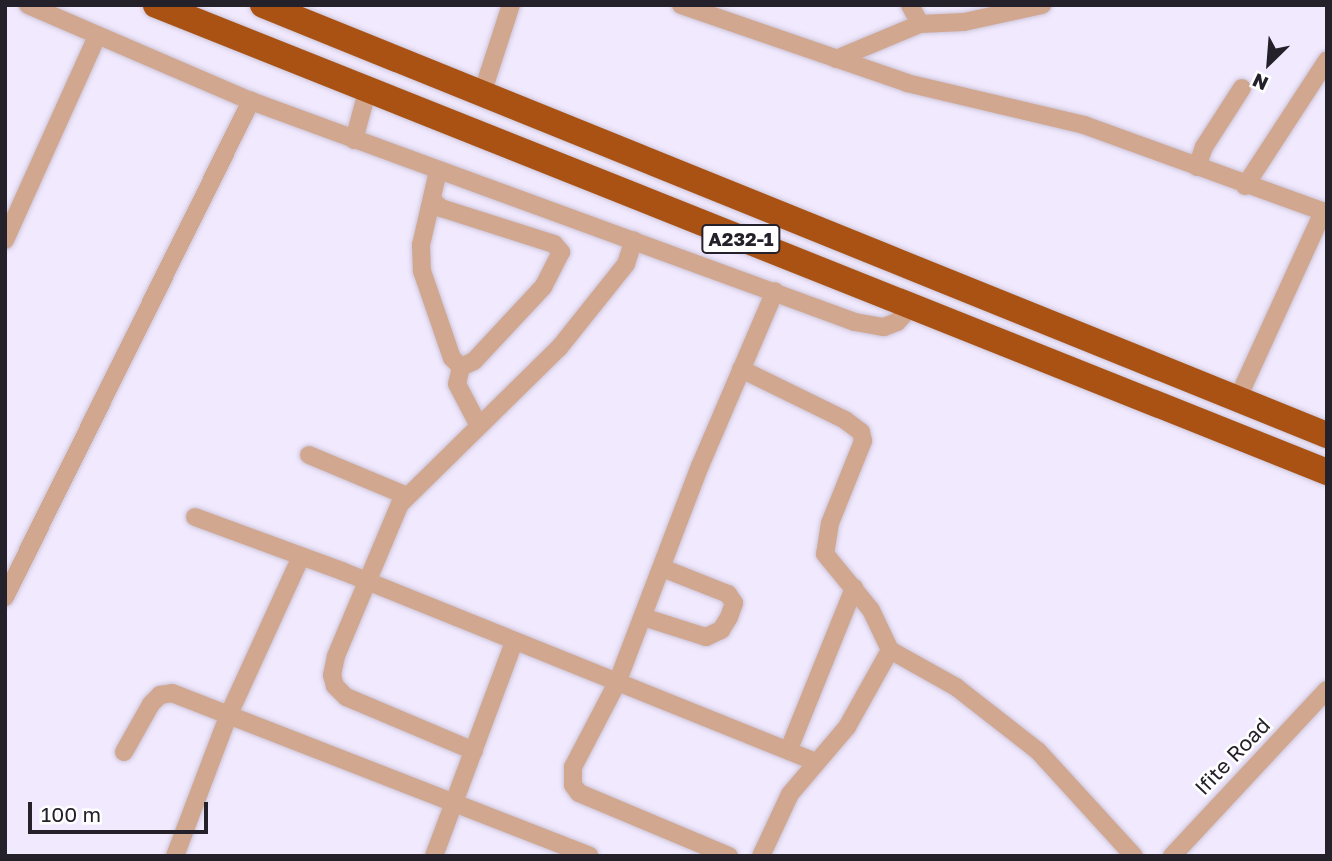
<!DOCTYPE html>
<html>
<head>
<meta charset="utf-8">
<style>
  body { margin:0 }
  #map { position:relative; width:1332px; height:861px; overflow:hidden; background:#f1e9fe; font-family:"Golos Text",sans-serif }
  div>[style] { position:absolute }
  [style*='--x'] { left:calc(var(--x)*1px); top:calc(var(--y)*1px); width:calc(var(--w)*1px); rotate:calc(var(--a)*1deg) }
  .roads { filter:drop-shadow(0 0 2px #ccc5d8) drop-shadow(0 0 2px #ccc5d8) }
  .minor>* { height:18px; margin:-9px; padding:0 9px; transform-origin:9px; border-radius:9px; background:#d2a790 }
  .highway>* { height:26px; margin:-13px; padding:0 13px; transform-origin:13px; border-radius:13px; background:#a95214 }
  span { translate:-50% -50%; white-space:nowrap; text-align:center; line-height:1.15; -webkit-text-stroke:5px #fff; paint-order:stroke }
  .shield-label span { padding:2px 5px; background:#fff; border:2px solid; border-radius:5px; -webkit-text-stroke-width:0 }
  .shield-label { font-size:19px; color:#24212a; font-weight:700 }
  .street-label { font-size:21px; color:#24212a }
  .frame { position:absolute; inset:0; border:7px solid #24212a; pointer-events:none }
  .north { position:absolute; left:1234px; top:28px; width:70px; height:70px; -webkit-text-stroke:5px #fff; paint-order:stroke; rotate:205deg; font-size:19px; font-weight:700; line-height:28px; text-align:center; color:#24212a }
  .north::after { content:''; display:block; margin:auto; width:24px; height:32px; background:#24212a; clip-path:polygon(50% 0,100% 100%,50% 72%,0 100%) }
  .scale { position:absolute; left:28px; top:802px; width:180px; height:32px; box-sizing:border-box; border:4px solid #24212a; border-top:0; padding-left:9px; font-size:21px; line-height:24px; white-space:nowrap; color:#24212a; -webkit-text-stroke:5px #fff; paint-order:stroke }
</style>
</head>
<body>
<div id="map">
  <div class="roads">
    <div class="minor">
      <i style="--x:28;--y:5;--w:243;--a:23.3"></i>
      <i style="--x:251;--y:101;--w:643;--a:20.1"></i>
      <i style="--x:855;--y:322;--w:29;--a:10"></i>
      <i style="--x:884;--y:327;--w:14;--a:-21"></i>
      <i style="--x:897;--y:322;--w:19;--a:-47"></i>
      <i style="--x:681;--y:5;--w:239;--a:19"></i>
      <i style="--x:907;--y:83;--w:182;--a:13.3"></i>
      <i style="--x:1084;--y:125;--w:258;--a:19.9"></i>
      <i style="--x:910;--y:5;--w:21;--a:62"></i>
      <i style="--x:836;--y:59;--w:91;--a:-22.6"></i>
      <i style="--x:920;--y:24;--w:44;--a:-2.6"></i>
      <i style="--x:964;--y:22;--w:80;--a:-12.3"></i>
      <i style="--x:482;--y:94;--w:94;--a:-72"></i>
      <i style="--x:354;--y:140;--w:54;--a:-74.9"></i>
      <i style="--x:1197;--y:167;--w:21;--a:-71"></i>
      <i style="--x:1204;--y:147;--w:70;--a:-57.2"></i>
      <i style="--x:438;--y:171;--w:76;--a:102.9"></i>
      <i style="--x:421;--y:245;--w:26;--a:88"></i>
      <i style="--x:422;--y:271;--w:92;--a:71"></i>
      <i style="--x:452;--y:358;--w:13;--a:45"></i>
      <i style="--x:1245;--y:186;--w:150;--a:-56.9"></i>
      <i style="--x:433;--y:201;--w:11;--a:41"></i>
      <i style="--x:441;--y:208;--w:119;--a:17.7"></i>
      <i style="--x:554;--y:244;--w:11;--a:49"></i>
      <i style="--x:561;--y:252;--w:39;--a:117"></i>
      <i style="--x:543;--y:287;--w:101;--a:133"></i>
      <i style="--x:474;--y:361;--w:14;--a:155"></i>
      <i style="--x:5;--y:240;--w:222;--a:-65.7"></i>
      <i style="--x:461;--y:367;--w:17;--a:103"></i>
      <i style="--x:457;--y:384;--w:47;--a:62.4"></i>
      <i style="--x:741;--y:369;--w:116;--a:26.1"></i>
      <i style="--x:845;--y:420;--w:20;--a:37"></i>
      <i style="--x:861;--y:432;--w:9;--a:77"></i>
      <i style="--x:863;--y:441;--w:88;--a:111.9"></i>
      <i style="--x:830;--y:523;--w:31;--a:99"></i>
      <i style="--x:825;--y:554;--w:72;--a:50.6"></i>
      <i style="--x:871;--y:610;--w:44;--a:64.6"></i>
      <i style="--x:890;--y:650;--w:76;--a:29.3"></i>
      <i style="--x:956;--y:687;--w:104;--a:38"></i>
      <i style="--x:1038;--y:751;--w:142;--a:47.6"></i>
      <i style="--x:1237;--y:400;--w:207;--a:-65.4"></i>
      <i style="--x:309;--y:455;--w:106;--a:22.7"></i>
      <i style="--x:195;--y:517;--w:157;--a:20.2"></i>
      <i style="--x:342;--y:571;--w:511;--a:21.95"></i>
      <i style="--x:5;--y:597;--w:554;--a:-63.62"></i>
      <i style="--x:643;--y:617;--w:66;--a:17.6"></i>
      <i style="--x:706;--y:637;--w:17;--a:-25"></i>
      <i style="--x:721;--y:630;--w:15;--a:-58"></i>
      <i style="--x:729;--y:617;--w:15;--a:-70"></i>
      <i style="--x:734;--y:603;--w:11;--a:-124"></i>
      <i style="--x:728;--y:594;--w:71;--a:-158.5"></i>
      <i style="--x:789;--y:749;--w:174;--a:-68"></i>
      <i style="--x:474;--y:751;--w:139;--a:-157.1"></i>
      <i style="--x:346;--y:697;--w:16;--a:-135"></i>
      <i style="--x:335;--y:686;--w:11;--a:-105"></i>
      <i style="--x:332;--y:675;--w:19;--a:-78"></i>
      <i style="--x:336;--y:656;--w:165;--a:-67.2"></i>
      <i style="--x:400;--y:504;--w:223;--a:-44.5"></i>
      <i style="--x:559;--y:348;--w:107;--a:-51.4"></i>
      <i style="--x:626;--y:264;--w:25;--a:-72"></i>
      <i style="--x:124;--y:752;--w:55;--a:-60.6"></i>
      <i style="--x:151;--y:704;--w:13;--a:-45"></i>
      <i style="--x:160;--y:695;--w:12;--a:-9"></i>
      <i style="--x:172;--y:693;--w:448;--a:21.3"></i>
      <i style="--x:175;--y:856;--w:152;--a:-69.2"></i>
      <i style="--x:229;--y:714;--w:173;--a:-65.4"></i>
      <i style="--x:434;--y:856;--w:228;--a:-69.5"></i>
      <i style="--x:729;--y:856;--w:163;--a:-157.2"></i>
      <i style="--x:579;--y:793;--w:10;--a:-127"></i>
      <i style="--x:573;--y:785;--w:18;--a:-90"></i>
      <i style="--x:573;--y:767;--w:95;--a:-62.4"></i>
      <i style="--x:617;--y:683;--w:232;--a:-69.1"></i>
      <i style="--x:700;--y:466;--w:190;--a:-66.8"></i>
      <i style="--x:761;--y:856;--w:68;--a:-64.9"></i>
      <i style="--x:790;--y:794;--w:88;--a:-49.6"></i>
      <i style="--x:847;--y:727;--w:88;--a:-60.8"></i>
      <i style="--x:1172;--y:856;--w:227;--a:-47"></i>
    </div>
    <div class="highway">
      <i style="--x:156;--y:5;--w:1261;--a:21.74"></i>
      <i style="--x:263;--y:5;--w:1148;--a:22.01"></i>
    </div>
  </div>
  <div class="shield-label">
    <span style="left:741px;top:239px">A232-1</span>
  </div>
  <div class="street-label">
    <span style="left:1232px;top:756px;rotate:-46deg">Ifite Road</span>
  </div>
  <div class="frame"></div>
  <div class="north">N</div>
  <div class="scale">100 m</div>
</div>
</body>
</html>
